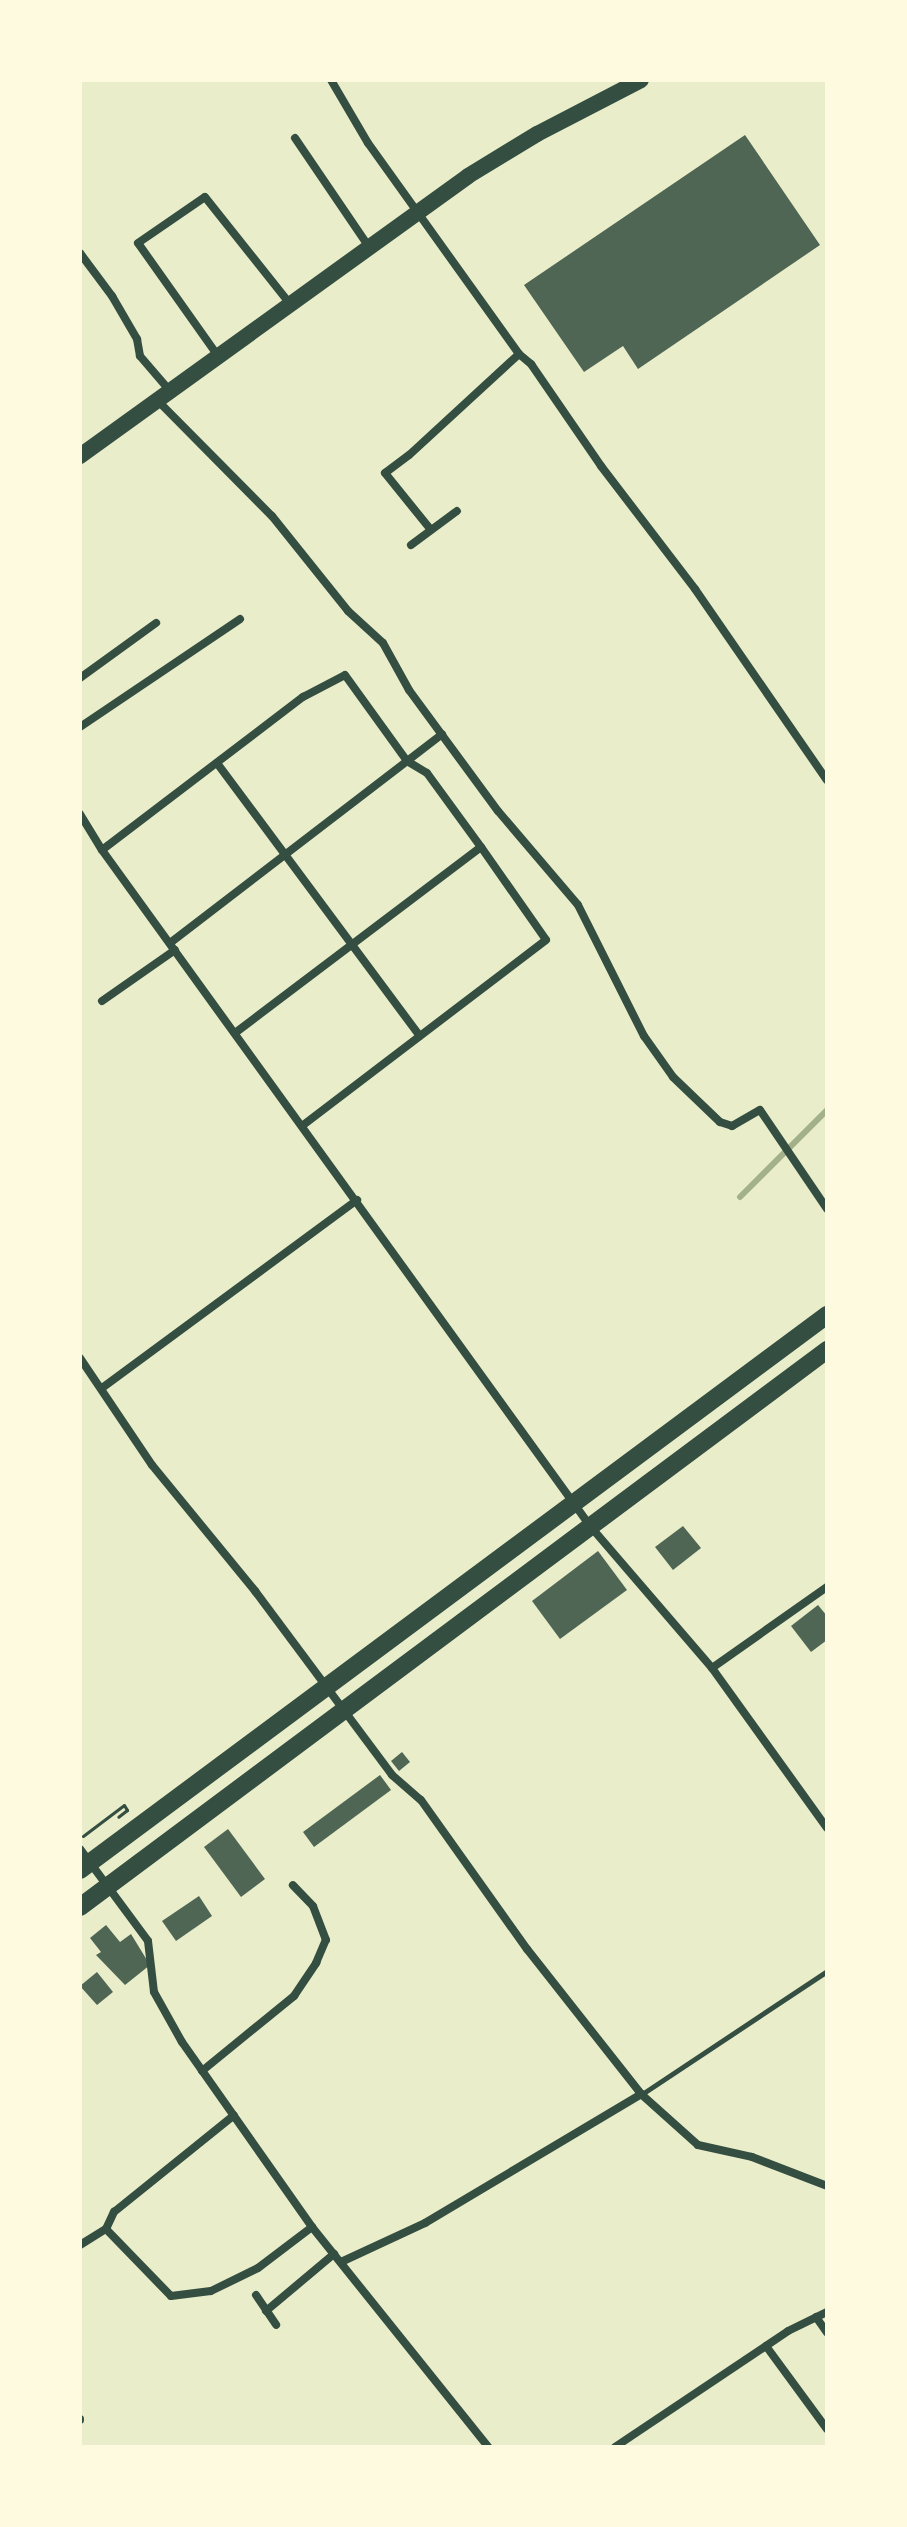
<!DOCTYPE html>
<html>
<head>
<meta charset="utf-8">
<style>
  body { margin:0 }
  #map { position:relative; width:907px; height:2527px; overflow:hidden; background:#e9edc9; font-family:"IBM Plex Sans",sans-serif }
  div>[style] { position:absolute }
  [style*='--x'] { left:calc(var(--x)*1px); top:calc(var(--y)*1px); width:calc(var(--w)*1px); rotate:calc(var(--a)*1deg) }
  .stream>* { height:6px; margin:-3px; padding:0 3px; transform-origin:3px; border-radius:3px; background:#a3b18a }
  .building>* { inset:0; background:#4f6655 }
  .path>* { height:3px; margin:-1.5px; padding:0 1.5px; transform-origin:1.5px; border-radius:1.5px; background:#344e41 }
  .service>* { height:5px; margin:-2.5px; padding:0 2.5px; transform-origin:2.5px; border-radius:2.5px; background:#344e41 }
  .minor>* { height:8px; margin:-4px; padding:0 4px; transform-origin:4px; border-radius:4px; background:#344e41 }
  .secondary>* { height:16px; margin:-8px; padding:0 8px; transform-origin:8px; border-radius:8px; background:#344e41 }
  .trunk>* { height:18px; margin:-9px; padding:0 9px; transform-origin:9px; border-radius:9px; background:#344e41 }
  span { translate:-50% -50%; white-space:nowrap; text-align:center; line-height:1.15; -webkit-text-stroke:7px #fefae0; paint-order:stroke }
  .frame { position:absolute; inset:0; border:82px solid #fefae0; pointer-events:none }
</style>
</head>
<body>
<div id="map">
  <div class="stream">
    <i style="--x:740;--y:1197;--w:123;--a:-45"></i>
  </div>
  <div class="building">
    <i style="clip-path:polygon(745px 135px,820px 245px,638px 369px,623px 346px,584px 372px,524px 285px)"></i>
    <i style="clip-path:polygon(683px 1526px,701px 1548px,673px 1570px,655px 1547px)"></i>
    <i style="clip-path:polygon(598px 1551px,627px 1590px,560px 1639px,532px 1601px)"></i>
    <i style="clip-path:polygon(818px 1605px,827px 1616px,827px 1640px,811px 1652px,791px 1626px)"></i>
    <i style="clip-path:polygon(402px 1752px,410px 1762px,399px 1771px,391px 1761px)"></i>
    <i style="clip-path:polygon(380px 1775px,391px 1790px,314px 1847px,303px 1832px)"></i>
    <i style="clip-path:polygon(228px 1829px,265px 1879px,241px 1897px,204px 1847px)"></i>
    <i style="clip-path:polygon(199px 1896px,212px 1916px,176px 1941px,162px 1921px)"></i>
    <i style="clip-path:polygon(106px 1925px,120px 1942px,131px 1934px,150px 1965px,125px 1985px,96px 1955px,101px 1952px,90px 1938px)"></i>
    <i style="clip-path:polygon(97px 1972px,113px 1992px,97px 2005px,80px 1986px)"></i>
  </div>
  <div class="path">
    <i style="--x:83;--y:1836;--w:51;--a:-37.1"></i>
    <i style="--x:124;--y:1805;--w:6;--a:59"></i>
    <i style="--x:127;--y:1810;--w:11;--a:142"></i>
  </div>
  <div class="service">
    <i style="--x:642;--y:2094;--w:222;--a:-33.6"></i>
  </div>
  <div class="minor">
    <i style="--x:331;--y:80;--w:73;--a:59.6"></i>
    <i style="--x:368;--y:143;--w:259;--a:54.4"></i>
    <i style="--x:519;--y:354;--w:149;--a:137.4"></i>
    <i style="--x:409;--y:455;--w:30;--a:143"></i>
    <i style="--x:385;--y:473;--w:73;--a:51.1"></i>
    <i style="--x:295;--y:138;--w:132;--a:55.8"></i>
    <i style="--x:80;--y:253;--w:54;--a:53.3"></i>
    <i style="--x:112;--y:296;--w:50;--a:59.8"></i>
    <i style="--x:137;--y:339;--w:17;--a:80"></i>
    <i style="--x:140;--y:356;--w:46;--a:49.4"></i>
    <i style="--x:519;--y:354;--w:16;--a:40"></i>
    <i style="--x:531;--y:364;--w:124;--a:55.5"></i>
    <i style="--x:601;--y:466;--w:155;--a:52.6"></i>
    <i style="--x:695;--y:589;--w:232;--a:55.4"></i>
    <i style="--x:218;--y:356;--w:138;--a:-125.3"></i>
    <i style="--x:138;--y:243;--w:81;--a:-34.5"></i>
    <i style="--x:205;--y:197;--w:137;--a:51.5"></i>
    <i style="--x:158;--y:401;--w:162;--a:45.3"></i>
    <i style="--x:272;--y:516;--w:122;--a:51.3"></i>
    <i style="--x:348;--y:611;--w:47;--a:42.4"></i>
    <i style="--x:383;--y:643;--w:54;--a:61"></i>
    <i style="--x:409;--y:690;--w:150;--a:53.7"></i>
    <i style="--x:498;--y:811;--w:123;--a:49.6"></i>
    <i style="--x:578;--y:905;--w:147;--a:63.3"></i>
    <i style="--x:644;--y:1036;--w:50;--a:54.7"></i>
    <i style="--x:673;--y:1077;--w:65;--a:43.8"></i>
    <i style="--x:720;--y:1122;--w:13;--a:18"></i>
    <i style="--x:732;--y:1126;--w:32;--a:-30"></i>
    <i style="--x:760;--y:1110;--w:120;--a:55.9"></i>
    <i style="--x:411;--y:545;--w:57;--a:-36.5"></i>
    <i style="--x:80;--y:678;--w:94;--a:-35.9"></i>
    <i style="--x:80;--y:727;--w:193;--a:-34"></i>
    <i style="--x:217;--y:763;--w:340;--a:53.4"></i>
    <i style="--x:80;--y:814;--w:42;--a:58.6"></i>
    <i style="--x:102;--y:850;--w:834;--a:54.17"></i>
    <i style="--x:590;--y:1526;--w:187;--a:49.3"></i>
    <i style="--x:712;--y:1668;--w:197;--a:54.3"></i>
    <i style="--x:102;--y:850;--w:253;--a:-37.3"></i>
    <i style="--x:303;--y:697;--w:47;--a:-27.6"></i>
    <i style="--x:345;--y:675;--w:106;--a:54.2"></i>
    <i style="--x:407;--y:761;--w:23;--a:31"></i>
    <i style="--x:427;--y:773;--w:92;--a:53.9"></i>
    <i style="--x:481;--y:847;--w:113;--a:55"></i>
    <i style="--x:546;--y:940;--w:305;--a:142.7"></i>
    <i style="--x:170;--y:943;--w:343;--a:-37.5"></i>
    <i style="--x:102;--y:1001;--w:89;--a:-34.9"></i>
    <i style="--x:235;--y:1033;--w:308;--a:-37.1"></i>
    <i style="--x:80;--y:1358;--w:129;--a:56.1"></i>
    <i style="--x:152;--y:1465;--w:163;--a:50.7"></i>
    <i style="--x:255;--y:1591;--w:229;--a:53.3"></i>
    <i style="--x:392;--y:1775;--w:38;--a:41"></i>
    <i style="--x:421;--y:1800;--w:183;--a:54.6"></i>
    <i style="--x:527;--y:1949;--w:184;--a:51.8"></i>
    <i style="--x:641;--y:2094;--w:76;--a:41.8"></i>
    <i style="--x:698;--y:2145;--w:55;--a:12.5"></i>
    <i style="--x:752;--y:2157;--w:80;--a:21.1"></i>
    <i style="--x:102;--y:1388;--w:317;--a:-36.4"></i>
    <i style="--x:712;--y:1668;--w:141;--a:-35.2"></i>
    <i style="--x:80;--y:1849;--w:114;--a:53.5"></i>
    <i style="--x:148;--y:1941;--w:51;--a:83.3"></i>
    <i style="--x:154;--y:1992;--w:57;--a:60.8"></i>
    <i style="--x:182;--y:2042;--w:226;--a:54.9"></i>
    <i style="--x:312;--y:2227;--w:282;--a:51.3"></i>
    <i style="--x:202;--y:2071;--w:119;--a:-39.2"></i>
    <i style="--x:294;--y:1996;--w:40;--a:-56"></i>
    <i style="--x:316;--y:1963;--w:25;--a:-67"></i>
    <i style="--x:326;--y:1940;--w:36;--a:-111"></i>
    <i style="--x:313;--y:1906;--w:29;--a:-134"></i>
    <i style="--x:106;--y:2229;--w:19;--a:-65"></i>
    <i style="--x:114;--y:2212;--w:154;--a:-38.9"></i>
    <i style="--x:80;--y:2245;--w:31;--a:-32"></i>
    <i style="--x:106;--y:2229;--w:93;--a:45.9"></i>
    <i style="--x:171;--y:2296;--w:40;--a:-7.1"></i>
    <i style="--x:211;--y:2291;--w:52;--a:-26.1"></i>
    <i style="--x:258;--y:2268;--w:68;--a:-37.2"></i>
    <i style="--x:341;--y:2262;--w:93;--a:-24.9"></i>
    <i style="--x:425;--y:2223;--w:252;--a:-30.8"></i>
    <i style="--x:256;--y:2295;--w:36;--a:56"></i>
    <i style="--x:266;--y:2311;--w:89;--a:-40"></i>
    <i style="--x:816;--y:2317;--w:19;--a:55"></i>
    <i style="--x:766;--y:2346;--w:103;--a:53.7"></i>
    <i style="--x:80;--y:2419;--w:1;--a:90"></i>
    <i style="--x:615;--y:2447;--w:208;--a:-33.8"></i>
    <i style="--x:788;--y:2331;--w:43;--a:-26"></i>
  </div>
  <div class="secondary">
    <i style="--x:80;--y:456;--w:478;--a:-35.8"></i>
    <i style="--x:468;--y:176;--w:81;--a:-31.3"></i>
    <i style="--x:537;--y:134;--w:117;--a:-27.4"></i>
  </div>
  <div class="trunk">
    <i style="--x:80;--y:1870;--w:931;--a:-36.61"></i>
    <i style="--x:80;--y:1907;--w:932;--a:-36.71"></i>
  </div>
  <div class="frame"></div>
</div>
</body>
</html>
